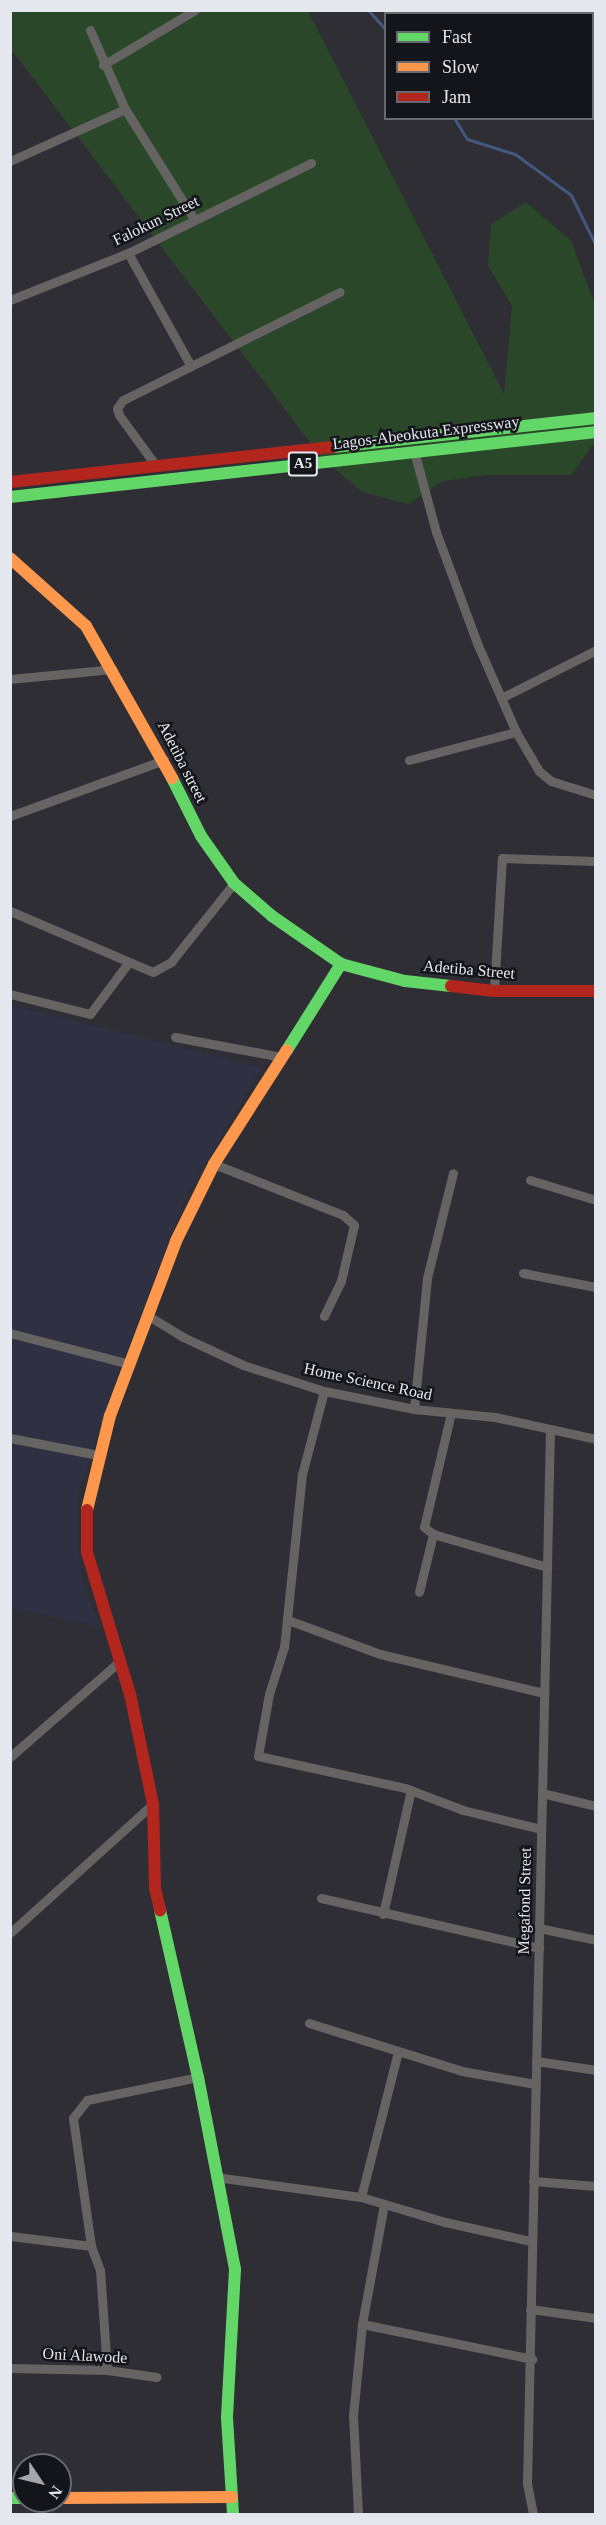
<!DOCTYPE html>
<html>
<head>
<meta charset="utf-8">
<style>
  body { margin:0 }
  #map { position:relative; width:606px; height:2525px; overflow:hidden; background:#2e2e34; font-family:Georgia,serif }
  div>[style] { position:absolute }
  [style*='--x'] { left:calc(var(--x)*1px); top:calc(var(--y)*1px); width:calc(var(--w)*1px); rotate:calc(var(--a)*1deg) }
  .built>* { inset:0; background:#2f3142 }
  .green>* { inset:0; background:#2b472a }
  .stream>* { height:3px; margin:-1.5px; padding:0 1.5px; transform-origin:1.5px; border-radius:1.5px; background:#44577f }
  .street>* { height:9px; margin:-4.5px; padding:0 4.5px; transform-origin:4.5px; border-radius:4.5px; background:#656463 }
  .fast>* { height:12px; margin:-6px; padding:0 6px; transform-origin:6px; border-radius:6px; background:#63d668 }
  .slow>* { height:12px; margin:-6px; padding:0 6px; transform-origin:6px; border-radius:6px; background:#ff974d }
  .jam>* { height:12px; margin:-6px; padding:0 6px; transform-origin:6px; border-radius:6px; background:#b3261e }
  span { translate:-50% -50%; white-space:nowrap; text-align:center; line-height:1.15; -webkit-text-stroke:5px #14151a; paint-order:stroke }
  .shield-label span { padding:2px 4px; background:#14151a; border:2px solid; border-radius:4px; -webkit-text-stroke-width:0 }
  .shield-label { font-size:15px; color:#e5e7ef; font-weight:700 }
  .street-label { font-size:16px; color:#e5e7ef }
  .frame { position:absolute; inset:0; border:12px solid #e5e7ef; pointer-events:none }
  .legend { position:absolute; left:384px; top:12px; width:210px; height:108px; box-sizing:border-box; background:#14151a; border:2px solid #68696f; margin:0; padding:8px 10px; list-style:none; font-size:18px; color:#e5e7ef }
  .legend li { display:flex; align-items:center; gap:12px; height:30px }
  .legend b { width:30px; border:2px solid #68696f }
  .north { position:absolute; left:12px; top:2453px; width:60px; height:60px; box-sizing:border-box; background:#14151a; border:2px solid #68696f; border-radius:50%; rotate:125deg; font-size:16px; font-weight:700; line-height:24px; text-align:center; color:#e5e7ef }
  .north::after { content:''; display:block; margin:auto; width:21px; height:27px; background:#a5a6ae; clip-path:polygon(50% 0,100% 100%,50% 72%,0 100%) }
</style>
</head>
<body>
<div id="map">
  <div class="built">
    <i style="clip-path:polygon(11px 1005px,262px 1067px,185px 1199px,115px 1382px,77px 1497px,77px 1540px,83px 1585px,101px 1627px,11px 1608px)"></i>
  </div>
  <div class="green">
    <i style="clip-path:polygon(11px 11px,308px 11px,504px 394px,512px 306px,488px 266px,491px 224px,526px 202px,571px 241px,595px 304px,595px 442px,571px 475px,486px 475px,443px 481px,408px 504px,362px 492px,321px 457px,11px 49px)"></i>
  </div>
  <div class="stream">
    <i style="--x:368;--y:10;--w:27;--a:48"></i>
    <i style="--x:454;--y:118;--w:25;--a:58"></i>
    <i style="--x:467;--y:139;--w:50;--a:17.4"></i>
    <i style="--x:515;--y:154;--w:69;--a:36.2"></i>
    <i style="--x:571;--y:195;--w:57;--a:63.9"></i>
  </div>
  <div class="street">
    <i style="--x:550;--y:14;--w:5;--a:-53"></i>
    <i style="--x:90;--y:30;--w:86;--a:66.1"></i>
    <i style="--x:125;--y:109;--w:130;--a:57.9"></i>
    <i style="--x:103;--y:65;--w:107;--a:-30.9"></i>
    <i style="--x:10;--y:161;--w:126;--a:-24.3"></i>
    <i style="--x:128;--y:253;--w:129;--a:60.9"></i>
    <i style="--x:10;--y:300;--w:127;--a:-21.7"></i>
    <i style="--x:128;--y:253;--w:204;--a:-26.2"></i>
    <i style="--x:414;--y:451;--w:84;--a:74.8"></i>
    <i style="--x:436;--y:532;--w:118;--a:69.7"></i>
    <i style="--x:477;--y:643;--w:97;--a:66.3"></i>
    <i style="--x:516;--y:732;--w:45;--a:59.5"></i>
    <i style="--x:539;--y:771;--w:16;--a:40"></i>
    <i style="--x:551;--y:781;--w:47;--a:17.3"></i>
    <i style="--x:154;--y:463;--w:59;--a:-126.1"></i>
    <i style="--x:119;--y:415;--w:7;--a:-106"></i>
    <i style="--x:117;--y:408;--w:10;--a:-53"></i>
    <i style="--x:123;--y:400;--w:242;--a:-26.5"></i>
    <i style="--x:10;--y:679;--w:103;--a:-5.5"></i>
    <i style="--x:501;--y:698;--w:106;--a:-26.8"></i>
    <i style="--x:409;--y:760;--w:111;--a:-14.7"></i>
    <i style="--x:10;--y:816;--w:164;--a:-20"></i>
    <i style="--x:10;--y:911;--w:155;--a:23.1"></i>
    <i style="--x:153;--y:972;--w:21;--a:-29"></i>
    <i style="--x:171;--y:962;--w:101;--a:-51.4"></i>
    <i style="--x:494;--y:991;--w:133;--a:-86.6"></i>
    <i style="--x:502;--y:858;--w:94;--a:1.8"></i>
    <i style="--x:10;--y:994;--w:82;--a:14"></i>
    <i style="--x:90;--y:1014;--w:64;--a:-53.3"></i>
    <i style="--x:175;--y:1037;--w:109;--a:10.6"></i>
    <i style="--x:214;--y:1164;--w:139;--a:21.6"></i>
    <i style="--x:343;--y:1215;--w:15;--a:42"></i>
    <i style="--x:354;--y:1225;--w:57;--a:103.1"></i>
    <i style="--x:341;--y:1281;--w:39;--a:116"></i>
    <i style="--x:530;--y:1180;--w:69;--a:16.9"></i>
    <i style="--x:523;--y:1273;--w:74;--a:10.9"></i>
    <i style="--x:147;--y:1315;--w:42;--a:31.4"></i>
    <i style="--x:183;--y:1337;--w:66;--a:25"></i>
    <i style="--x:243;--y:1365;--w:85;--a:17.8"></i>
    <i style="--x:324;--y:1391;--w:92;--a:11.3"></i>
    <i style="--x:414;--y:1409;--w:81;--a:5.6"></i>
    <i style="--x:495;--y:1417;--w:103;--a:12.3"></i>
    <i style="--x:10;--y:1333;--w:124;--a:14.5"></i>
    <i style="--x:324;--y:1391;--w:86;--a:104.8"></i>
    <i style="--x:302;--y:1474;--w:174;--a:95.9"></i>
    <i style="--x:284;--y:1647;--w:49;--a:107.7"></i>
    <i style="--x:269;--y:1694;--w:63;--a:100.1"></i>
    <i style="--x:258;--y:1756;--w:150;--a:12.3"></i>
    <i style="--x:405;--y:1788;--w:62;--a:20.8"></i>
    <i style="--x:463;--y:1810;--w:80;--a:13.7"></i>
    <i style="--x:414;--y:1409;--w:132;--a:-84.3"></i>
    <i style="--x:427;--y:1278;--w:108;--a:-76.1"></i>
    <i style="--x:451;--y:1413;--w:117;--a:103.3"></i>
    <i style="--x:424;--y:1527;--w:11;--a:38"></i>
    <i style="--x:433;--y:1534;--w:119;--a:16.1"></i>
    <i style="--x:10;--y:1438;--w:90;--a:10.9"></i>
    <i style="--x:419;--y:1592;--w:60;--a:-76.4"></i>
    <i style="--x:288;--y:1620;--w:98;--a:20.3"></i>
    <i style="--x:380;--y:1654;--w:169;--a:13.4"></i>
    <i style="--x:10;--y:1757;--w:145;--a:-41.1"></i>
    <i style="--x:542;--y:1793;--w:56;--a:13.5"></i>
    <i style="--x:321;--y:1898;--w:224;--a:12.9"></i>
    <i style="--x:383;--y:1914;--w:127;--a:-77.3"></i>
    <i style="--x:539;--y:1928;--w:58;--a:11.9"></i>
    <i style="--x:10;--y:1933;--w:193;--a:-42.1"></i>
    <i style="--x:309;--y:2023;--w:160;--a:17.4"></i>
    <i style="--x:462;--y:2071;--w:74;--a:10.1"></i>
    <i style="--x:536;--y:2061;--w:61;--a:8.5"></i>
    <i style="--x:216;--y:2177;--w:146;--a:7.9"></i>
    <i style="--x:361;--y:2197;--w:88;--a:16.6"></i>
    <i style="--x:445;--y:2222;--w:88;--a:12.5"></i>
    <i style="--x:533;--y:2181;--w:63;--a:4.5"></i>
    <i style="--x:361;--y:2197;--w:150;--a:-75.7"></i>
    <i style="--x:10;--y:2236;--w:82;--a:7"></i>
    <i style="--x:530;--y:2309;--w:67;--a:7.8"></i>
    <i style="--x:362;--y:2324;--w:174;--a:11.6"></i>
    <i style="--x:10;--y:2368;--w:97;--a:1.2"></i>
    <i style="--x:107;--y:2370;--w:50;--a:8"></i>
    <i style="--x:107;--y:2370;--w:100;--a:-94"></i>
    <i style="--x:100;--y:2270;--w:26;--a:-111"></i>
    <i style="--x:91;--y:2246;--w:129;--a:-98"></i>
    <i style="--x:73;--y:2118;--w:23;--a:-52"></i>
    <i style="--x:87;--y:2100;--w:113;--a:-11.7"></i>
    <i style="--x:358;--y:2514;--w:98;--a:-92.9"></i>
    <i style="--x:353;--y:2416;--w:92;--a:-84.4"></i>
    <i style="--x:362;--y:2324;--w:122;--a:-79.6"></i>
    <i style="--x:533;--y:2514;--w:32;--a:-101"></i>
    <i style="--x:527;--y:2483;--w:1054;--a:-88.75"></i>
  </div>
  <div class="fast">
    <i style="--x:334;--y:447;--w:264;--a:-6.3"></i>
    <i style="--x:10;--y:497;--w:590;--a:-6.33"></i>
    <i style="--x:172;--y:778;--w:65;--a:63.4"></i>
    <i style="--x:201;--y:836;--w:57;--a:54.9"></i>
    <i style="--x:234;--y:883;--w:50;--a:41"></i>
    <i style="--x:272;--y:916;--w:84;--a:34.8"></i>
    <i style="--x:341;--y:964;--w:66;--a:14.9"></i>
    <i style="--x:405;--y:981;--w:46;--a:6.2"></i>
    <i style="--x:287;--y:1050;--w:102;--a:-57.9"></i>
    <i style="--x:160;--y:1910;--w:171;--a:77.2"></i>
    <i style="--x:198;--y:2077;--w:196;--a:79.1"></i>
    <i style="--x:235;--y:2269;--w:149;--a:93.1"></i>
    <i style="--x:227;--y:2418;--w:96;--a:86.4"></i>
    <i style="--x:10;--y:2498;--w:14;--a:0"></i>
  </div>
  <div class="slow">
    <i style="--x:10;--y:558;--w:102;--a:41.8"></i>
    <i style="--x:86;--y:626;--w:175;--a:60.5"></i>
    <i style="--x:87;--y:1510;--w:97;--a:-76.3"></i>
    <i style="--x:110;--y:1416;--w:187;--a:-69.3"></i>
    <i style="--x:176;--y:1241;--w:86;--a:-63.7"></i>
    <i style="--x:214;--y:1164;--w:135;--a:-57.4"></i>
    <i style="--x:60;--y:2498;--w:172;--a:-0.3"></i>
  </div>
  <div class="jam">
    <i style="--x:10;--y:482;--w:326;--a:-6.2"></i>
    <i style="--x:451;--y:986;--w:43;--a:6.6"></i>
    <i style="--x:494;--y:991;--w:102;--a:0"></i>
    <i style="--x:87;--y:1510;--w:42;--a:90"></i>
    <i style="--x:87;--y:1552;--w:148;--a:73.2"></i>
    <i style="--x:130;--y:1694;--w:112;--a:78.2"></i>
    <i style="--x:153;--y:1804;--w:84;--a:88.6"></i>
    <i style="--x:155;--y:1888;--w:23;--a:77"></i>
  </div>
  <div class="shield-label">
    <span style="left:303px;top:464px">A5</span>
  </div>
  <div class="street-label">
    <span style="left:156px;top:221px;rotate:-26deg">Falokun Street</span>
    <span style="left:426px;top:433px;rotate:-7deg">Lagos-Abeokuta Expressway</span>
    <span style="left:182px;top:762px;rotate:63deg">Adetiba street</span>
    <span style="left:469px;top:970px;rotate:5deg">Adetiba Street</span>
    <span style="left:368px;top:1382px;rotate:12deg">Home Science Road</span>
    <span style="left:525px;top:1901px;rotate:-89deg">Megafond Street</span>
    <span style="left:85px;top:2356px;rotate:3deg">Oni Alawode</span>
  </div>
  <div class="frame"></div>
  <ul class="legend">
  <li><b style="height:8px;background:#63d668"></b>Fast</li>
  <li><b style="height:8px;background:#ff974d"></b>Slow</li>
  <li><b style="height:8px;background:#b3261e"></b>Jam</li>
  </ul>
  <div class="north">N</div>
</div>
</body>
</html>
